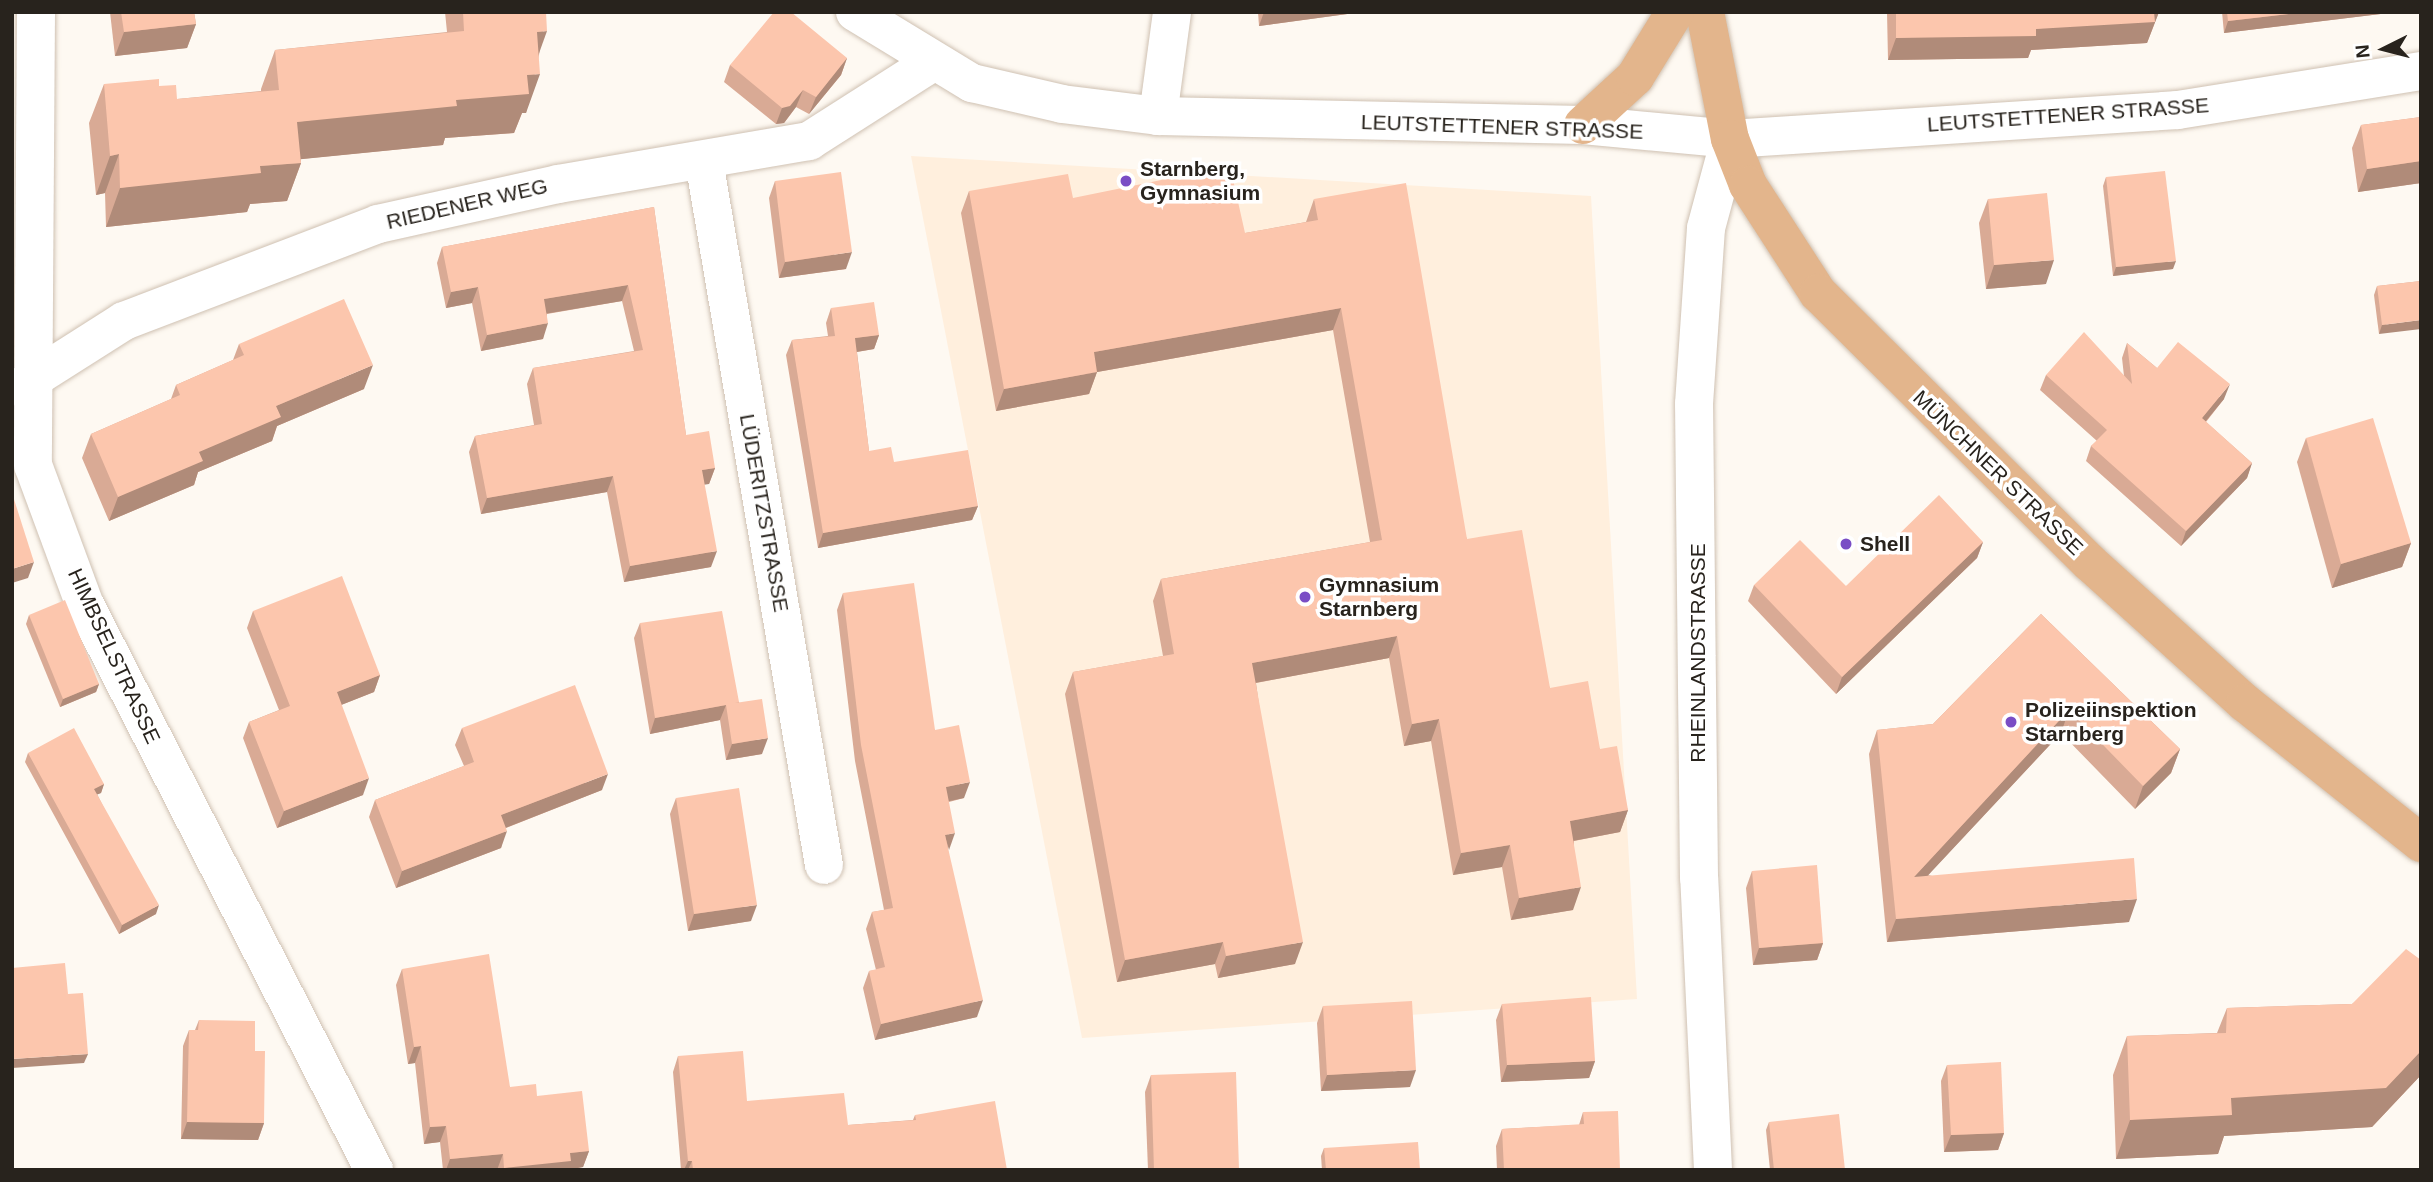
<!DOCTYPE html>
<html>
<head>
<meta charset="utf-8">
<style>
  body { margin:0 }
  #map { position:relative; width:2433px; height:1182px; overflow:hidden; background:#fef9f2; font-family:Helvetica,sans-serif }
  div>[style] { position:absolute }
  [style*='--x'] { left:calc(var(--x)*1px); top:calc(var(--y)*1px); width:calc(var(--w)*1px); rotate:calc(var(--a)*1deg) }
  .built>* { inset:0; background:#ffefdd }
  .roads { filter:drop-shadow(0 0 2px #cfc1b2) drop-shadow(0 0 2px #cfc1b2) }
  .minor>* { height:38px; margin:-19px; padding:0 19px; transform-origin:19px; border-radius:19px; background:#fff }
  .major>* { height:38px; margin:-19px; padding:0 19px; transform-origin:19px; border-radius:19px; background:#e3b58c }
  .wall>* { inset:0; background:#d9aa95 }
  .shaded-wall>* { inset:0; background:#b08b79 }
  .building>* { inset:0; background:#fcc6ad }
  .dots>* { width:19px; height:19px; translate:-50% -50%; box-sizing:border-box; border:4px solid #fff; border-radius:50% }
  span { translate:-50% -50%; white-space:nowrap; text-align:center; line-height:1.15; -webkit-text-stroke:7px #fff; paint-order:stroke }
  .street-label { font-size:21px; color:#28231d }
  .poi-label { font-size:21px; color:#28231d; font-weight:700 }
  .left { translate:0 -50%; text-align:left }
  .frame { position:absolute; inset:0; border:14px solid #28231d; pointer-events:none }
  .north { position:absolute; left:2349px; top:14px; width:70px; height:70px; -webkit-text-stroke:5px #fff; paint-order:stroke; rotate:264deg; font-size:19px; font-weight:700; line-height:28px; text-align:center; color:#28231d }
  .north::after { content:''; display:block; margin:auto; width:24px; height:32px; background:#28231d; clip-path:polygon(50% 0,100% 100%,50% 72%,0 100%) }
</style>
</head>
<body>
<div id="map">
  <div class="built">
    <i style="clip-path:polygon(911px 156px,1591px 196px,1637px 999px,1082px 1038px)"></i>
  </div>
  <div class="roads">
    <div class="minor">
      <i style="--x:36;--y:12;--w:453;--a:90.4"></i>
      <i style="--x:33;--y:465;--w:147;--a:69.7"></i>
      <i style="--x:84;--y:603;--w:637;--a:62.91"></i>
      <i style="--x:855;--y:12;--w:137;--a:31.3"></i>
      <i style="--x:972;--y:83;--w:92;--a:13.1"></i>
      <i style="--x:1062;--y:104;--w:97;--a:7.1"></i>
      <i style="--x:1158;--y:116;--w:425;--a:1.2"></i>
      <i style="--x:1583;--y:125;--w:148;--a:5.4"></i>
      <i style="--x:1730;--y:139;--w:449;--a:-3.7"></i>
      <i style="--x:2178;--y:110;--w:246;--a:-9.1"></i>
      <i style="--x:1158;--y:116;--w:105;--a:-82.3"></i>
      <i style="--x:704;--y:161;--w:714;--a:80.33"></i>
      <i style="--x:20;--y:387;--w:123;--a:-32.4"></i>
      <i style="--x:124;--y:321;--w:272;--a:-20.9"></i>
      <i style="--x:378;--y:224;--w:184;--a:-12.5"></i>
      <i style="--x:558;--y:184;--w:255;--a:-9.7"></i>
      <i style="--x:809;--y:141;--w:147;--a:-32.5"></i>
      <i style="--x:1713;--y:1170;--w:292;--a:-92.7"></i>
      <i style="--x:1699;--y:878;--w:474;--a:-90.6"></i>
      <i style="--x:1694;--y:404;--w:176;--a:-86.1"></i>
      <i style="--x:1706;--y:228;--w:92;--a:-74.9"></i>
    </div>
    <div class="major">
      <i style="--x:1705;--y:12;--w:129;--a:78.9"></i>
      <i style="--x:1730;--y:139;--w:49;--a:68.6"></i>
      <i style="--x:1748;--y:185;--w:129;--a:57.1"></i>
      <i style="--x:1818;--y:293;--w:382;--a:44.8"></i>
      <i style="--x:2089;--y:562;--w:210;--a:42.1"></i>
      <i style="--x:2245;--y:703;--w:225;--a:38.5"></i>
      <i style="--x:1583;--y:125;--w:71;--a:-42.7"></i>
      <i style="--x:1635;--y:77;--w:76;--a:-58.4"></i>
    </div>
  </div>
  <div class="wall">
    <i style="clip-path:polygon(110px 12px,194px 12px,196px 24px,187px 48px,115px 56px)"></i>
    <i style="clip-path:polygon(445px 12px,546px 12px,539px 55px,526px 113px,522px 113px,514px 133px,445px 138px,443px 145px,301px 159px,301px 163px,287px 201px,250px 204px,247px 212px,106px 227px,105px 193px,96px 195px,89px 123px,104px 84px,159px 86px,177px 99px,261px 91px,261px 89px,275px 50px,447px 32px)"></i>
    <i style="clip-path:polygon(1258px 12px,1362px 12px,1259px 26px)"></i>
    <i style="clip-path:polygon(1887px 12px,2159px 12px,2147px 43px,2031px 50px,2028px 58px,1888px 60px)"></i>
    <i style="clip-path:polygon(2222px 12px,2397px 12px,2224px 33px)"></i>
    <i style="clip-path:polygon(847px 58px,841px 75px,809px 114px,796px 107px,784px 123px,776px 124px,724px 82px,730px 65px)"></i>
    <i style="clip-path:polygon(2421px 117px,2421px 183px,2358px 192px,2352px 148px,2361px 125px)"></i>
    <i style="clip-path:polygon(2106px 177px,2173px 269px,2113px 276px,2103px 186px)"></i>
    <i style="clip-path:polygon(775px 181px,846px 269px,779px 278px,769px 198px)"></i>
    <i style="clip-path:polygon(969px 191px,1073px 198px,1245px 233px,1306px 222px,1314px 199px,1467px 539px,1550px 688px,1600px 749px,1628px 810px,1620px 832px,1574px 841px,1573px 910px,1511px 920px,1502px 867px,1453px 875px,1431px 741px,1404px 746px,1389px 658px,1256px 683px,1295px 964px,1218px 978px,1215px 964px,1117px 982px,1065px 694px,1073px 672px,1163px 656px,1153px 601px,1161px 579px,1370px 542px,1333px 330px,1097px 372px,1089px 394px,996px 411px,961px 213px)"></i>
    <i style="clip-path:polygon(1988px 199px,2046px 284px,1986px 289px,1979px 223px)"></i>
    <i style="clip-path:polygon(654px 207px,686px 435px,715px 468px,709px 484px,704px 484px,711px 567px,624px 582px,607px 492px,481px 514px,469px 452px,475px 436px,534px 425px,527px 384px,533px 368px,634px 351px,622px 301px,547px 314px,543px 339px,481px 351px,472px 303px,446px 308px,437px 263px,442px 247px)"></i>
    <i style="clip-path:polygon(2421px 281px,2379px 334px,2374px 295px,2377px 286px)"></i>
    <i style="clip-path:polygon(831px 308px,879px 335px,874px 349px,857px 352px,869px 451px,978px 506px,972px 520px,818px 548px,786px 355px,792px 340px,828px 336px,826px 323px)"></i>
    <i style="clip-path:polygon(2127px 343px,2157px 368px,2224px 399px,2206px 422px,2252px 463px,2247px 478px,2181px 546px,2086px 461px,2091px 446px,2097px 441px,2040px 390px,2046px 375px,2124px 376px,2122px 358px)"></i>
    <i style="clip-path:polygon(239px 344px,364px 389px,277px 426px,272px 441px,198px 472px,194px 485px,109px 521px,82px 458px,91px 434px,171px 399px,176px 385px,233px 360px)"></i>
    <i style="clip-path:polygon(2306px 438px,2411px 543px,2402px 567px,2332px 588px,2297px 462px)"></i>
    <i style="clip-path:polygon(1983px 542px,1977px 558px,1836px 694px,1748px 601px,1754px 585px,1846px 586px)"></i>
    <i style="clip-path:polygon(843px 593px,935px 730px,964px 798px,949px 802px,948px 850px,977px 1017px,875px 1040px,863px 988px,869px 971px,876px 970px,866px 929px,872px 912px,884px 910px,855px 761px,837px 610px)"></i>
    <i style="clip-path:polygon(253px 611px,380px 675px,374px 692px,341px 705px,363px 795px,277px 828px,243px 738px,249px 722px,279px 710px,247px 628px)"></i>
    <i style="clip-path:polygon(2041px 614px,2180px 749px,2171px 773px,2135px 809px,2061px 733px,1928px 875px,2129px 922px,1887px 942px,1869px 754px,1877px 730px,1933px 724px)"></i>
    <i style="clip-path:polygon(29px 615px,99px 684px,96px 692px,60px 707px,26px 624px)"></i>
    <i style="clip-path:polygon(640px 623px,739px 702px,762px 754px,726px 760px,720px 720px,650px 734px,634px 638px)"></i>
    <i style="clip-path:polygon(462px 728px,602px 790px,506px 828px,501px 848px,396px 888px,369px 817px,375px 800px,464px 766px,455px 745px)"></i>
    <i style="clip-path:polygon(28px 753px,104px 784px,101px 793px,97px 794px,156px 914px,119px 934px,25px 762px)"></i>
    <i style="clip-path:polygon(676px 798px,751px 921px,688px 931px,670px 814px)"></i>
    <i style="clip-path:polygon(1752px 871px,1823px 943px,1817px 960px,1753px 965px,1746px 888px)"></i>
    <i style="clip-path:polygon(2421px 960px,2421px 1075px,2372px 1127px,2224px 1136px,2218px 1154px,2116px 1159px,2113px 1075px,2127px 1036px,2217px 1033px,2227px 1008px,2352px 1004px)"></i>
    <i style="clip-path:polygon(402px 969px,510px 1087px,537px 1096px,589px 1151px,583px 1167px,568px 1169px,443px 1170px,440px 1142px,424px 1144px,415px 1063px,408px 1064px,396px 985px)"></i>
    <i style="clip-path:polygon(1502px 1004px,1595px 1061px,1589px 1078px,1501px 1082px,1496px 1020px)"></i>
    <i style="clip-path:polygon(1323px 1006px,1410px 1087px,1321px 1091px,1317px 1023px)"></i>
    <i style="clip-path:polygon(199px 1020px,255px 1051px,264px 1123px,258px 1140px,181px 1139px,183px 1046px,189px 1030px,195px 1030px)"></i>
    <i style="clip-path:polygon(678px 1056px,747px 1101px,848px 1125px,913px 1120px,915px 1115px,1007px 1170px,681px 1170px,673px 1072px)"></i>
    <i style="clip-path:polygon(1947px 1065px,2004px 1133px,1998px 1150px,1944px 1152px,1941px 1081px)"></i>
    <i style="clip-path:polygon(1151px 1075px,1239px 1170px,1148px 1170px,1145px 1092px)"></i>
    <i style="clip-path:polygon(1583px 1112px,1620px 1170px,1497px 1170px,1496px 1146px,1502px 1129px,1579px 1125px)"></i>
    <i style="clip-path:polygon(1769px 1122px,1845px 1170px,1770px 1170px,1766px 1130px)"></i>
    <i style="clip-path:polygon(1324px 1148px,1420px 1170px,1322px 1170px,1321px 1156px)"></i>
  </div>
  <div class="shaded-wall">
    <i style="clip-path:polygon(1264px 12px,1362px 12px,1259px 26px)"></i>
    <i style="clip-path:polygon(2153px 12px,2159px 12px,2147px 43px,2031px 50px,2028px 58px,1888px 60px,1896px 38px,2036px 29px)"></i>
    <i style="clip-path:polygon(2306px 12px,2397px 12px,2224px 33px,2228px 21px)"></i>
    <i style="clip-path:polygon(196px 24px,187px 48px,115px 56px,124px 32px)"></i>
    <i style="clip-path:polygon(547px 31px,533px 70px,537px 32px)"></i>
    <i style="clip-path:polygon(847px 58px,841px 75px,809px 114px,816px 97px)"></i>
    <i style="clip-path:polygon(540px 74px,526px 113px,522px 113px,514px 133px,445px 138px,443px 145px,283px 161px,297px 122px,456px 100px,527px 75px)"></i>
    <i style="clip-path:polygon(803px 90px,796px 107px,784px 123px,776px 124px,782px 108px)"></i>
    <i style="clip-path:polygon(119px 154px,105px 193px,96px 195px,110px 156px)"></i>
    <i style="clip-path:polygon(2421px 161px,2421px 183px,2358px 192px,2367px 169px)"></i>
    <i style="clip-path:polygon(301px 163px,287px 201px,250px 204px,247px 212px,106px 227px,120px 188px,260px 166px)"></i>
    <i style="clip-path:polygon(852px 252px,846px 269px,779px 278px,785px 262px)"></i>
    <i style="clip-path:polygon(2054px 260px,2046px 284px,1986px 289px,1994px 265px)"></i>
    <i style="clip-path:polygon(2176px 261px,2173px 269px,2113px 276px,2116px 267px)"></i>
    <i style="clip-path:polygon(628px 285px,622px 301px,538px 315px,544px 299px)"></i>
    <i style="clip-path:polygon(478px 287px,472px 303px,446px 308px,451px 292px)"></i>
    <i style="clip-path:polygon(1341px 308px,1333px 330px,1086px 374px,1094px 352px)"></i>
    <i style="clip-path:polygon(2421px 320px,2421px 329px,2379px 334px,2382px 325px)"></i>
    <i style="clip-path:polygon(548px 323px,543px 339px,481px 351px,487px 335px)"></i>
    <i style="clip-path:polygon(879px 335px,874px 349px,850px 353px,855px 338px)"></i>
    <i style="clip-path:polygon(373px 365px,364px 389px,277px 426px,272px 441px,198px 472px,194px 485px,109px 521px,118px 497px,276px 406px)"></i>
    <i style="clip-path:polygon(1097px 372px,1089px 394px,996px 411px,1004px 389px)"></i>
    <i style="clip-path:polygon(2230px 384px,2224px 399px,2196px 433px,2202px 418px)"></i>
    <i style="clip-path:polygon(2252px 463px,2247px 478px,2181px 546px,2186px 531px)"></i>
    <i style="clip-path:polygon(715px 468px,709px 484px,696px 486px,702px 470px)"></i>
    <i style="clip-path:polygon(613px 476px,607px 492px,481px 514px,487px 498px)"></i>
    <i style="clip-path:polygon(978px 506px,972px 520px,818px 548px,823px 533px)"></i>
    <i style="clip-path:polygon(1983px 542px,1977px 558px,1836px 694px,1842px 677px)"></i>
    <i style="clip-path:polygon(2411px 543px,2402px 567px,2332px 588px,2341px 564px)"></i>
    <i style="clip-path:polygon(717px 551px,711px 567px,624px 582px,630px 566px)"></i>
    <i style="clip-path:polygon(34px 562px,28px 578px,12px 583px,12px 569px)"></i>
    <i style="clip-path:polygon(1397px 636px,1389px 658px,1244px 685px,1252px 663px)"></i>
    <i style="clip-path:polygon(380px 675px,374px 692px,331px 709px,337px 692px)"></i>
    <i style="clip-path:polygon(99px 684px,96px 692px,60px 707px,63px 699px)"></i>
    <i style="clip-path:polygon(726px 705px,720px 720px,650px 734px,655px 718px)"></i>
    <i style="clip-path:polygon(2069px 710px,2061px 733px,1905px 900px,1914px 877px)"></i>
    <i style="clip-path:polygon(1439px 719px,1431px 741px,1404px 746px,1412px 724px)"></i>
    <i style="clip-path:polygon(768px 738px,762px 754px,726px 760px,732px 744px)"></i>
    <i style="clip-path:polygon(2180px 749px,2171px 773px,2135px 809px,2143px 786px)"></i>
    <i style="clip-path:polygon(608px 774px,602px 790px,495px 832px,501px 815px)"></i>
    <i style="clip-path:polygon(369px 778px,363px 795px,277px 828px,284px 811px)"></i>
    <i style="clip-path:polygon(970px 782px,964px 798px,940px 803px,946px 787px)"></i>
    <i style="clip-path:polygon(104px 784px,101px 793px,91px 797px,94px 789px)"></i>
    <i style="clip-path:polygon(1628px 810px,1620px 832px,1562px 843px,1570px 821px)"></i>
    <i style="clip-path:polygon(507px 831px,501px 848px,396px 888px,402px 871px)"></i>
    <i style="clip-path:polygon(955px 833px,949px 850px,945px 835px)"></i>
    <i style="clip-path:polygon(1510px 845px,1502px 867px,1453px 875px,1461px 853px)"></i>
    <i style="clip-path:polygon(1581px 887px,1573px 910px,1511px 920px,1519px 898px)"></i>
    <i style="clip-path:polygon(2137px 899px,2129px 922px,1887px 942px,1896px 919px)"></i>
    <i style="clip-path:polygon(159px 905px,156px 914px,119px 934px,122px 925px)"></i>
    <i style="clip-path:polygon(757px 905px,751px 921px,688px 931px,694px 914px)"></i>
    <i style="clip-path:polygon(1223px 942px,1215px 964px,1117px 982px,1125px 960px)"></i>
    <i style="clip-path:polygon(1303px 942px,1295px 964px,1218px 978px,1226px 956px)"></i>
    <i style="clip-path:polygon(1823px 943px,1817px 960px,1753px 965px,1759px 948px)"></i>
    <i style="clip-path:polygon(983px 1000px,977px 1017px,875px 1040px,881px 1024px)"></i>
    <i style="clip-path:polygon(421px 1046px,415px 1063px,408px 1064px,414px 1047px)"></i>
    <i style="clip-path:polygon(2421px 1051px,2421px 1075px,2372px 1127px,2224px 1136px,2218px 1154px,2116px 1159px,2130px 1120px,2231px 1098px)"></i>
    <i style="clip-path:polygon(88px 1054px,84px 1063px,12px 1068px,12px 1059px)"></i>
    <i style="clip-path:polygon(1595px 1061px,1589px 1078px,1501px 1082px,1507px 1065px)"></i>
    <i style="clip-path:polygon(1416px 1070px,1410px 1087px,1321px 1091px,1327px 1075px)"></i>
    <i style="clip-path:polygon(187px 1122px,264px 1123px,258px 1140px,181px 1139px)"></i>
    <i style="clip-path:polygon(446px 1126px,440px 1142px,424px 1144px,430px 1127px)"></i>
    <i style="clip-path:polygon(2004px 1133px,1998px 1150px,1944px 1152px,1951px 1135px)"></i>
    <i style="clip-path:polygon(589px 1151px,583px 1167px,568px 1170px,504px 1170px,504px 1168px,570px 1153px)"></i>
    <i style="clip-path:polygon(503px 1154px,497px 1170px,446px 1170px,450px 1159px)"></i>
    <i style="clip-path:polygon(688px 1161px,692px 1161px,688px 1170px,684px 1170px)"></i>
  </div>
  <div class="building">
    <i style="clip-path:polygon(121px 12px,194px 12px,196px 24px,124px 32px)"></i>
    <i style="clip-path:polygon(463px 12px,546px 12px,547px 31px,537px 32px,540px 74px,527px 75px,529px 94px,456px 100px,457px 106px,297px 122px,301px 163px,260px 166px,261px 173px,120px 188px,119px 154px,110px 156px,104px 84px,159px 79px,159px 86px,176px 85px,177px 99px,279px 90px,275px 50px,464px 31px)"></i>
    <i style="clip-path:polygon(774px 12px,791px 12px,847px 58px,816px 97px,803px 90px,790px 106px,782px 108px,730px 65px)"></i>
    <i style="clip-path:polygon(1896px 12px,2154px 12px,2155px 22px,2036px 29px,2036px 36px,1896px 38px)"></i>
    <i style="clip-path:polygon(2227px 12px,2306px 12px,2228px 21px)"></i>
    <i style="clip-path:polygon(2421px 117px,2421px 161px,2367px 169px,2361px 125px)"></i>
    <i style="clip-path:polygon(1230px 166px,1245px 233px,1318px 220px,1314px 199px,1406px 183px,1467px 539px,1522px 530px,1550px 688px,1588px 681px,1600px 749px,1617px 746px,1628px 810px,1570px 821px,1581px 887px,1519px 898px,1510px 845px,1461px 853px,1439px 719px,1412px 724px,1397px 636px,1252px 663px,1303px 942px,1226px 956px,1223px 942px,1125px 960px,1073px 672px,1174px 654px,1161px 579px,1382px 540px,1341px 308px,1094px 352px,1097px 372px,1004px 389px,969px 191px,1068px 174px,1073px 198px)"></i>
    <i style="clip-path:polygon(2165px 171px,2176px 261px,2116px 267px,2106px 177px)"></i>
    <i style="clip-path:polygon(841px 172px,852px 252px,785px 262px,775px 181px)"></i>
    <i style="clip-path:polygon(2047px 193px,2054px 260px,1994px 265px,1988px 199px)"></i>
    <i style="clip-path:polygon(654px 207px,686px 435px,709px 431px,715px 468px,702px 470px,717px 551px,630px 566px,613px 476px,487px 498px,475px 436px,542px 424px,533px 368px,643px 350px,628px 285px,544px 299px,548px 323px,487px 335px,478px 287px,451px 292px,442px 247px)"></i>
    <i style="clip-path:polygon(2421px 281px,2421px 320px,2382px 325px,2377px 286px)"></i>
    <i style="clip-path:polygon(344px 299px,373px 365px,276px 406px,281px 417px,199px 452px,203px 461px,118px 497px,91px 434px,180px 395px,176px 385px,244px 355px,239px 344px)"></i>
    <i style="clip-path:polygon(874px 302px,879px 335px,855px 338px,869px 451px,891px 447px,894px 462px,968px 450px,978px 506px,823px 533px,792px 340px,835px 336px,831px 308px)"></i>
    <i style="clip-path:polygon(2084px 332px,2132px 384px,2127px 343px,2157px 368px,2178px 342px,2230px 384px,2202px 418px,2252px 463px,2186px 531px,2091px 446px,2107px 430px,2046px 375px)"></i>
    <i style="clip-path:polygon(2373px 418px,2411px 543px,2341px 564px,2306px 438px)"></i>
    <i style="clip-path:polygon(12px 493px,34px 562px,12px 569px)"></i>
    <i style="clip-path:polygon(1939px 495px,1983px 542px,1842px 677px,1754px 585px,1800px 540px,1846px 586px)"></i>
    <i style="clip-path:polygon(342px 576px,380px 675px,337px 692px,369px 778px,284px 811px,249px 722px,290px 706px,253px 611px)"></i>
    <i style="clip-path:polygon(914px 583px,935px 730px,959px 725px,970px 782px,946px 787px,955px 833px,945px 835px,983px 1000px,881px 1024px,869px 971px,885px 967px,872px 912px,893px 908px,861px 745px,843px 593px)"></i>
    <i style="clip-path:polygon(65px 600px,99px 684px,63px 699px,29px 615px)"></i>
    <i style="clip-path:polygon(722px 611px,739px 702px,735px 703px,762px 699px,768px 738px,732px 744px,726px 705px,655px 718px,640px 623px)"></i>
    <i style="clip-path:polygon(2041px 614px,2180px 749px,2143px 786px,2069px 710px,1914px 877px,2134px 858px,2137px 899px,1896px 919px,1877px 730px,1933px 724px)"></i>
    <i style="clip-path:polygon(575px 685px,608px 774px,501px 815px,507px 831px,402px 871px,375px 800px,474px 762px,462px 728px)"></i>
    <i style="clip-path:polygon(74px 728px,104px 784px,94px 789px,159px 905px,122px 925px,28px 753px)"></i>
    <i style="clip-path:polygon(739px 788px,757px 905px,694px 914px,676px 798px)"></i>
    <i style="clip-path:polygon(1817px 865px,1823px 943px,1759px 948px,1752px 871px)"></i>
    <i style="clip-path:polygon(2406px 949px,2421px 960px,2421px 1051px,2386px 1088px,2231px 1098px,2232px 1115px,2130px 1120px,2127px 1036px,2226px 1033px,2227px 1008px,2352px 1004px)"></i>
    <i style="clip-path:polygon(489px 954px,510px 1087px,536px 1084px,537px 1096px,582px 1091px,589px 1151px,570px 1153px,571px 1161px,504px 1168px,503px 1154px,450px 1159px,446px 1126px,430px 1127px,421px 1046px,414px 1047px,402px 969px)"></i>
    <i style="clip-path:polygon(65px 963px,68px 994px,83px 993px,88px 1054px,12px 1059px,12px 968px)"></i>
    <i style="clip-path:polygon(1591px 997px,1595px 1061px,1507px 1065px,1502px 1004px)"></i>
    <i style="clip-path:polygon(1412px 1001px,1416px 1070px,1327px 1075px,1323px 1006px)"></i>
    <i style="clip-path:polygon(199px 1020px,255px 1021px,255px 1051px,265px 1051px,264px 1123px,187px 1122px,189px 1030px,198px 1030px)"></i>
    <i style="clip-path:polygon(743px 1051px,747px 1101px,844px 1093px,848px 1125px,916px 1120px,915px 1115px,995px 1101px,1007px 1170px,693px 1170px,692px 1161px,688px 1161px,678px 1056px)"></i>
    <i style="clip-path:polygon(2001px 1062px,2004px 1133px,1951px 1135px,1947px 1065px)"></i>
    <i style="clip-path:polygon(1236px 1072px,1239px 1170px,1154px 1170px,1151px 1075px)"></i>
    <i style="clip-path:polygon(1618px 1111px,1620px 1170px,1504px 1170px,1502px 1129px,1584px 1124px,1583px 1112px)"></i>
    <i style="clip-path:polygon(1839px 1114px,1845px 1170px,1774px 1170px,1769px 1122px)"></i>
    <i style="clip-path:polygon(1418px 1142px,1420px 1170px,1326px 1170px,1324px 1148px)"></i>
  </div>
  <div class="dots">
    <i style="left:1126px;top:181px;background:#7a4dc5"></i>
    <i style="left:1846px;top:544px;background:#7a4dc5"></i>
    <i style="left:1305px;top:597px;background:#7a4dc5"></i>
    <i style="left:2011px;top:722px;background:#7a4dc5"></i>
  </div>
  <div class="street-label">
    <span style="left:2068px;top:115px;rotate:-4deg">LEUTSTETTENER STRASSE</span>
    <span style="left:1502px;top:127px;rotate:2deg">LEUTSTETTENER STRASSE</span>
    <span style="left:467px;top:204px;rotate:-13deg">RIEDENER WEG</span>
    <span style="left:1998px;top:473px;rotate:44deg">MÜNCHNER STRASSE</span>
    <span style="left:764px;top:513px;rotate:80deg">LÜDERITZSTRASSE</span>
    <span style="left:1698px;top:653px;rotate:-90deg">RHEINLANDSTRASSE</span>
    <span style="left:114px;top:656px;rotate:65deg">HIMBSELSTRASSE</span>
  </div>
  <div class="poi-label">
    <span class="left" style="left:1140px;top:181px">Starnberg,<br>Gymnasium</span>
    <span class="left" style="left:1860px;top:544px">Shell</span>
    <span class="left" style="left:1319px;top:597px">Gymnasium<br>Starnberg</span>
    <span class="left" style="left:2025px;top:722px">Polizeiinspektion<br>Starnberg</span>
  </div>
  <div class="frame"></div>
  <div class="north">N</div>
</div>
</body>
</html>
